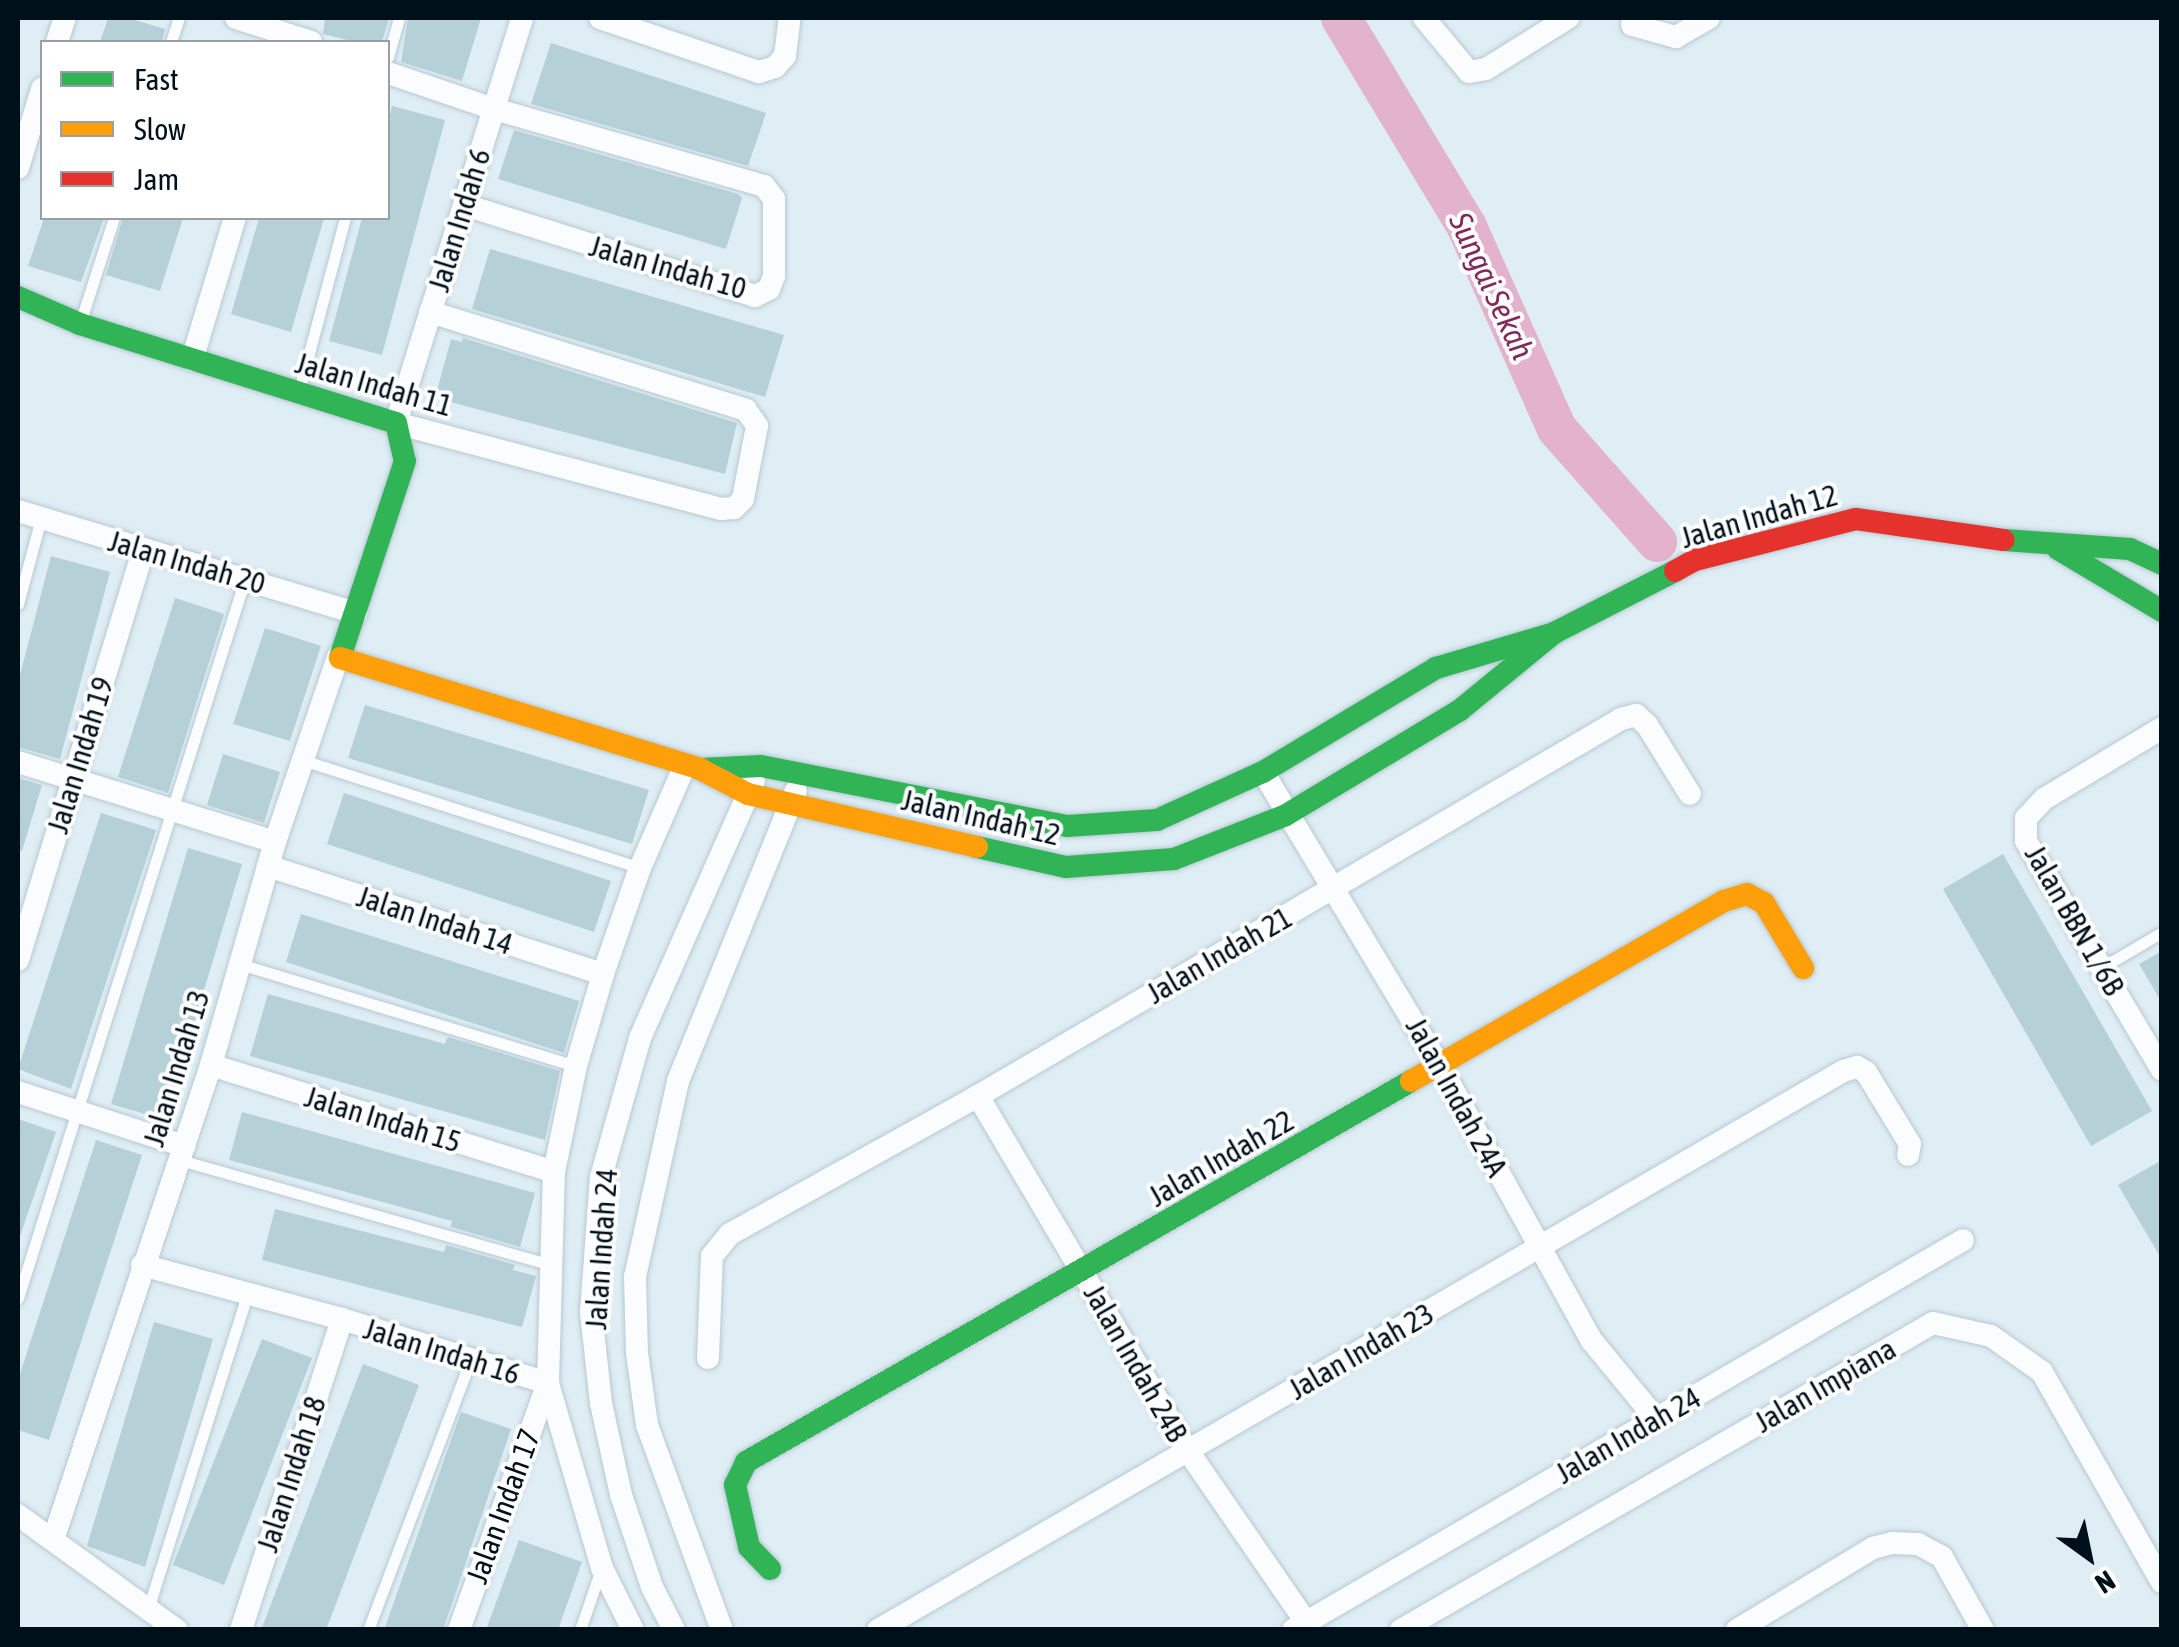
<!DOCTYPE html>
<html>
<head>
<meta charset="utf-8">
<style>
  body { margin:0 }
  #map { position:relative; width:2179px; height:1647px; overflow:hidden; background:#dfedf5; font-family:"Asap Condensed",sans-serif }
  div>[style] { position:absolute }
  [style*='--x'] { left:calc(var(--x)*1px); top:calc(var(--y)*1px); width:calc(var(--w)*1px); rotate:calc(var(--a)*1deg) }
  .river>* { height:40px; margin:-20px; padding:0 20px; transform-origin:20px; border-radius:20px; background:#e3b2cc }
  .building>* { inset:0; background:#b5d0d7 }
  .roads { filter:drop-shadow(0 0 2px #b6c9d2) drop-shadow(0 0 2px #b6c9d2) }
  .lane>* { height:11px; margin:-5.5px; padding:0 5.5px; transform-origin:5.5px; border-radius:5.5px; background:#fafcfe }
  .street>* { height:22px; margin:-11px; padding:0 11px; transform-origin:11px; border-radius:11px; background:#fafcfe }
  .fast>* { height:22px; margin:-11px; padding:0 11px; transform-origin:11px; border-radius:11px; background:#30b455 }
  .slow>* { height:22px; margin:-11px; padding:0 11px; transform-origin:11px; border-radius:11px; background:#ff9f0a }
  .jam>* { height:22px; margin:-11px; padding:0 11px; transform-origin:11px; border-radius:11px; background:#e5322d }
  span { translate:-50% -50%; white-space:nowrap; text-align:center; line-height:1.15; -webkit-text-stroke:8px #fff; paint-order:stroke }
  .street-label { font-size:30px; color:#00101b }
  .water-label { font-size:32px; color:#842a5b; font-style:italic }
  .frame { position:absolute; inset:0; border:20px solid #00101b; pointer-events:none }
  .legend { position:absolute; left:40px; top:40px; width:350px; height:180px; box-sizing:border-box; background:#fff; border:2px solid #999fa4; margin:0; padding:12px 18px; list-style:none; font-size:30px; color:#00101b }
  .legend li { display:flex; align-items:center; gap:20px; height:50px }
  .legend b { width:50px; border:2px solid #999fa4 }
  .north { position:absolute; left:2039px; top:1507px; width:100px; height:100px; -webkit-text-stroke:8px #fff; paint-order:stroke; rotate:147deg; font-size:28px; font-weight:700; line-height:40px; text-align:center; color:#00101b }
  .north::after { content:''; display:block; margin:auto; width:35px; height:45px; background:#00101b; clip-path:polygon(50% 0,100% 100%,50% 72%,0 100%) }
</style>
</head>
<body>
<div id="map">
  <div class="river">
    <i style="--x:1341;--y:18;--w:244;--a:58.9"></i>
    <i style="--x:1467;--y:227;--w:221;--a:66"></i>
    <i style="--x:1557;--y:429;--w:151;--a:48.5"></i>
  </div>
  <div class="building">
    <i style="clip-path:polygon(108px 18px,128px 18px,165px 29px,162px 42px,100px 42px)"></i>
    <i style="clip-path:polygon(325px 18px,389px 18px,382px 42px,355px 42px,323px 34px)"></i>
    <i style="clip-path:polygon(408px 18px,481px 18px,462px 81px,401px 62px)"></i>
    <i style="clip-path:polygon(551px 43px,766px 113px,748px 166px,531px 104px)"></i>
    <i style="clip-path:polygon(392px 106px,445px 120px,382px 355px,329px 341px,362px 218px,388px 218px,388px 124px)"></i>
    <i style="clip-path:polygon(514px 130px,738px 194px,742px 198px,726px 249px,498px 179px)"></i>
    <i style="clip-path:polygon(44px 218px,104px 218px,81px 282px,28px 266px)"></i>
    <i style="clip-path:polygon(123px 218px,183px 218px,160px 291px,106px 275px)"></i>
    <i style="clip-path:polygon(259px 218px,324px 218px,291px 332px,231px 314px)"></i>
    <i style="clip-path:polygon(490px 249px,784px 335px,765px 397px,472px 309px)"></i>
    <i style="clip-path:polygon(463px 338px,737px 423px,725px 474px,435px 398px,451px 339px,462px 342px)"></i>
    <i style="clip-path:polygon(51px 556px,110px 572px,60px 759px,18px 747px,18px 683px)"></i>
    <i style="clip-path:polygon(175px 598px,224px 614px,168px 793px,118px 777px)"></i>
    <i style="clip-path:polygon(265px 628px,321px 646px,290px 741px,233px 724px)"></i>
    <i style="clip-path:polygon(365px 705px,649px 790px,632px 844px,348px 758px)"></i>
    <i style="clip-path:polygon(223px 754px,280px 772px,264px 823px,207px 805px)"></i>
    <i style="clip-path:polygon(18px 778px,42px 785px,22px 851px,18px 851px)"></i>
    <i style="clip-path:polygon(344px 793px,611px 881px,594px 932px,327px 844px)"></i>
    <i style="clip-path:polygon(101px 813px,156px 830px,71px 1089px,18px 1069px)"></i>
    <i style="clip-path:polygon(188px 848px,242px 864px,165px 1120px,111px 1104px)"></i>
    <i style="clip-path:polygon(2003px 854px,2152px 1111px,2091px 1146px,1943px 889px)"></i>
    <i style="clip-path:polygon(301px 914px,579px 1001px,564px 1053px,286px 962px)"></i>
    <i style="clip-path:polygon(2162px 951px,2162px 1003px,2139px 964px)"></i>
    <i style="clip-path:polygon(268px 994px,445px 1044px,448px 1037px,560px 1071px,545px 1140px,250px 1056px)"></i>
    <i style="clip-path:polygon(242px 1112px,535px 1193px,520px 1247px,451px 1227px,452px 1221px,229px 1160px)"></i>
    <i style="clip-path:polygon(18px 1119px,56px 1132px,20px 1236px,18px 1235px)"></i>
    <i style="clip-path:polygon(96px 1140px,142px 1155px,49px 1440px,18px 1430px,18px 1380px)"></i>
    <i style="clip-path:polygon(2162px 1160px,2162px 1260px,2118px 1185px)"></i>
    <i style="clip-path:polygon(275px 1209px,444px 1252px,446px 1245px,515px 1265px,513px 1270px,536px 1276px,522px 1327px,262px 1260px)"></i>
    <i style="clip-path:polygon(154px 1322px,213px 1339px,145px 1567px,87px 1546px)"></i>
    <i style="clip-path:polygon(262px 1339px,312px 1358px,224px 1585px,173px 1565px)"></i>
    <i style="clip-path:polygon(363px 1364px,419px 1385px,326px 1630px,261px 1630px)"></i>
    <i style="clip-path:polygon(461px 1412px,511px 1429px,443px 1630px,384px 1630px)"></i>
    <i style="clip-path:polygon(519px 1540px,582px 1562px,558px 1630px,486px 1630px)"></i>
  </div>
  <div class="roads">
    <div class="lane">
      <i style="--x:171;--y:42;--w:25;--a:-72"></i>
      <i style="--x:388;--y:57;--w:41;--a:-74.2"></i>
      <i style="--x:80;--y:323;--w:110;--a:-72.1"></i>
      <i style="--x:300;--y:387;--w:175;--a:-75.1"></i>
      <i style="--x:18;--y:604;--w:89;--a:-75"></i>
      <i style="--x:302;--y:760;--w:355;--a:17.7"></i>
      <i style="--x:240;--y:964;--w:351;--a:16.9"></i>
      <i style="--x:2101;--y:968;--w:71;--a:-30.5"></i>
      <i style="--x:180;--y:1160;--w:385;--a:15.8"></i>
      <i style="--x:18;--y:1298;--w:754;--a:-72.48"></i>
      <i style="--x:148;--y:1609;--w:329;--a:-72.5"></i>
      <i style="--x:368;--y:1630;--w:287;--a:-69.2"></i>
      <i style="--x:580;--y:1630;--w:61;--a:-71"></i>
    </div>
    <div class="street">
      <i style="--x:236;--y:18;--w:79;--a:17.7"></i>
      <i style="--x:600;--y:18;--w:168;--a:18.8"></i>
      <i style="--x:759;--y:72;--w:17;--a:-17"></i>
      <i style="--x:775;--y:67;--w:15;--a:-48"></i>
      <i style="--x:785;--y:56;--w:38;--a:-83"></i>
      <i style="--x:1424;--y:18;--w:70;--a:50.2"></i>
      <i style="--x:1469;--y:72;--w:17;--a:-10"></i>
      <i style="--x:1486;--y:69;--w:97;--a:-31.9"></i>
      <i style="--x:1632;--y:25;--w:46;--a:15.3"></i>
      <i style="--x:1676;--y:37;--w:38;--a:-30"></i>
      <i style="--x:57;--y:42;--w:25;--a:-72"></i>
      <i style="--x:388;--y:73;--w:112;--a:18.8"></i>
      <i style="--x:494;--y:109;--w:281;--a:15.9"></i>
      <i style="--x:764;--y:186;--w:16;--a:52"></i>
      <i style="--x:774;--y:199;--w:77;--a:90"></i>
      <i style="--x:774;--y:276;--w:14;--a:111"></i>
      <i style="--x:769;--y:289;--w:16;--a:153"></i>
      <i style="--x:755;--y:296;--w:305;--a:-162.6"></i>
      <i style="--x:18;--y:168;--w:83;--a:-73.1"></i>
      <i style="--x:430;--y:312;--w:331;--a:17.2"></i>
      <i style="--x:746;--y:410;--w:19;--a:55"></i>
      <i style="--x:757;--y:426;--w:74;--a:100.9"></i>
      <i style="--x:743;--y:499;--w:13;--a:135"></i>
      <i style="--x:734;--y:508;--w:13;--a:176"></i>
      <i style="--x:721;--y:509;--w:336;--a:-165.2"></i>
      <i style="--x:396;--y:423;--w:424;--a:-72.7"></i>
      <i style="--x:192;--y:360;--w:148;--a:-73.2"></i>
      <i style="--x:18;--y:511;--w:353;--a:16.8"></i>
      <i style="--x:2162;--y:728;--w:138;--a:149"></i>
      <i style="--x:2044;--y:799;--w:26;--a:133"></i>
      <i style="--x:2026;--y:818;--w:23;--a:90"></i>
      <i style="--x:2026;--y:841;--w:266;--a:59.3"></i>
      <i style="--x:18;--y:762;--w:269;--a:17.3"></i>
      <i style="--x:1263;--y:772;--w:343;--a:59"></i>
      <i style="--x:1440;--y:1066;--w:314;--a:61.1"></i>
      <i style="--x:1592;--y:1341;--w:101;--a:50.6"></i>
      <i style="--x:268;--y:866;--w:352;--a:17.9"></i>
      <i style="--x:18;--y:960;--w:428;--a:-73"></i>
      <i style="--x:211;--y:1065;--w:359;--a:17.3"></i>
      <i style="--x:18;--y:1092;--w:175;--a:18"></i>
      <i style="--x:978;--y:1096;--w:412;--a:59.4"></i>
      <i style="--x:1188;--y:1451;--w:208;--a:55.4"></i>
      <i style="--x:142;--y:1265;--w:207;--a:15.1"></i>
      <i style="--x:342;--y:1319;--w:216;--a:17.3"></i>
      <i style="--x:708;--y:1358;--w:102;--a:-87.8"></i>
      <i style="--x:712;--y:1256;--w:28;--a:-51"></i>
      <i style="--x:730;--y:1234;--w:284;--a:-29.1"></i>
      <i style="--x:978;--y:1096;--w:745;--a:-30.38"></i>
      <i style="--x:1621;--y:719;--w:16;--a:-15"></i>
      <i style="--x:1636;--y:715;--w:15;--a:42"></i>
      <i style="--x:1647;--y:725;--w:81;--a:58.1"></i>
      <i style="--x:18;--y:1515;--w:196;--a:35.9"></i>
      <i style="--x:53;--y:1540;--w:501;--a:-71.6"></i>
      <i style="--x:211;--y:1065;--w:232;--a:-74"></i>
      <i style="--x:275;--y:842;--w:195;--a:-71.2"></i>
      <i style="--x:241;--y:1630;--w:327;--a:-72"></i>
      <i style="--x:459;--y:1630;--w:263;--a:-70.2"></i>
      <i style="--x:633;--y:1630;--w:69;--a:-116.6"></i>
      <i style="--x:602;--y:1568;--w:193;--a:-106.3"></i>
      <i style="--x:548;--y:1383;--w:211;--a:-88.4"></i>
      <i style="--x:554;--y:1172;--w:108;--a:-78.3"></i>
      <i style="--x:576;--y:1066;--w:96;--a:-73.6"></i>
      <i style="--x:603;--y:974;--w:112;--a:-70.8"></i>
      <i style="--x:640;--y:868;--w:112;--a:-66.4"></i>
      <i style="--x:674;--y:1630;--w:48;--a:-117.1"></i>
      <i style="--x:652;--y:1587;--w:97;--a:-108.6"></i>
      <i style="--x:621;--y:1495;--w:94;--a:-102.3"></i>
      <i style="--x:601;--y:1403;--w:92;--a:-96.3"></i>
      <i style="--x:591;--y:1312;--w:135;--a:-85.8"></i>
      <i style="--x:601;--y:1177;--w:144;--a:-74.3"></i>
      <i style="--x:640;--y:1038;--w:281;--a:-66.1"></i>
      <i style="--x:722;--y:1630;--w:218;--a:-110.1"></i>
      <i style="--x:647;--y:1425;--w:73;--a:-97.9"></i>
      <i style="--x:637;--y:1353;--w:76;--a:-91.5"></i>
      <i style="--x:635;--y:1277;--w:201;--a:-77.6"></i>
      <i style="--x:678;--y:1081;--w:313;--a:-67.9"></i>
      <i style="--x:878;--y:1630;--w:1115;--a:-30.08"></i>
      <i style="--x:1843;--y:1071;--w:15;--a:-16"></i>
      <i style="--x:1857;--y:1067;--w:10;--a:29"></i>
      <i style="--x:1866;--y:1072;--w:84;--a:58.6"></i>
      <i style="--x:1910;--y:1144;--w:11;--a:100"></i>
      <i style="--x:1293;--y:1630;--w:775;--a:-30.2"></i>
      <i style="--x:1401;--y:1630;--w:614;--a:-29.99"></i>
      <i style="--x:1933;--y:1323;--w:59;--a:12.6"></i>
      <i style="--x:1991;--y:1336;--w:62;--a:35.2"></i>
      <i style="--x:2042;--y:1372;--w:242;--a:60.3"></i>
      <i style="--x:1737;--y:1630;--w:159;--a:-31.1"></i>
      <i style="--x:1873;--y:1548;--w:20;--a:-15"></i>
      <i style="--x:1892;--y:1543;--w:26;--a:2"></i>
      <i style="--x:1918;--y:1544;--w:27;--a:28"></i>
      <i style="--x:1942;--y:1557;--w:84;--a:60.7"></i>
    </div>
    <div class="fast">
      <i style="--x:18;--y:297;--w:68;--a:23.5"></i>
      <i style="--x:80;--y:324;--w:331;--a:17.4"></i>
      <i style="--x:396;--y:423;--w:39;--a:77"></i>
      <i style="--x:405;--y:461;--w:207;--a:108.3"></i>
      <i style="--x:2004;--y:540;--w:126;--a:4.1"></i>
      <i style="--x:2130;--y:549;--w:35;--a:25"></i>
      <i style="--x:2058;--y:549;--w:121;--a:30.8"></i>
      <i style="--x:700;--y:769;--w:61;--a:-2.8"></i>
      <i style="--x:761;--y:766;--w:312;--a:11.1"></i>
      <i style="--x:1067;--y:826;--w:90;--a:-3.8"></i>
      <i style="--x:1157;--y:820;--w:116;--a:-24.4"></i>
      <i style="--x:1263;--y:772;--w:202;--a:-31"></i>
      <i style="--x:1436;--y:668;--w:123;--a:-16.5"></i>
      <i style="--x:1554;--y:633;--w:136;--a:-27.1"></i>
      <i style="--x:977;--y:847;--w:91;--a:12.7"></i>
      <i style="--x:1066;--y:867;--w:108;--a:-4.2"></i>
      <i style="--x:1174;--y:859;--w:120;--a:-21.4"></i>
      <i style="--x:1286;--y:815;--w:203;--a:-31.1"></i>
      <i style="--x:1460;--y:710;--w:122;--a:-39.3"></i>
      <i style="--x:770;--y:1569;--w:30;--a:-134"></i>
      <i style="--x:749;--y:1547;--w:64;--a:-102.7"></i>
      <i style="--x:735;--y:1485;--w:25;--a:-64"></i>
      <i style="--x:746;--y:1462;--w:766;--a:-29.81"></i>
    </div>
    <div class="slow">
      <i style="--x:340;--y:658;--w:377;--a:17.1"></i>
      <i style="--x:700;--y:769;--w:54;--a:27.5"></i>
      <i style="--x:748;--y:794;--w:235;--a:13"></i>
      <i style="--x:1411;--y:1081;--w:361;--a:-29.9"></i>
      <i style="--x:1724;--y:901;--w:24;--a:-17"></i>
      <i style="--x:1747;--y:894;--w:19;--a:28"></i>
      <i style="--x:1764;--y:903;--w:76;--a:59"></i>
    </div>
    <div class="jam">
      <i style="--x:1675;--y:571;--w:23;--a:-29"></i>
      <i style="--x:1695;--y:560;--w:166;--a:-14.3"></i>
      <i style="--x:1856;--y:519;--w:149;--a:8.1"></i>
    </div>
  </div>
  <div class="street-label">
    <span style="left:459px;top:220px;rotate:-73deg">Jalan Indah 6</span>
    <span style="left:668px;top:267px;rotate:16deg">Jalan Indah 10</span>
    <span style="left:374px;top:384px;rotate:16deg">Jalan Indah 11</span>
    <span style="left:1759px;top:516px;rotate:-16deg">Jalan Indah 12</span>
    <span style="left:187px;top:562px;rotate:16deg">Jalan Indah 20</span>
    <span style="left:80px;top:755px;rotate:-73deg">Jalan Indah 19</span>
    <span style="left:981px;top:817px;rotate:13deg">Jalan Indah 12</span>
    <span style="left:435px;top:920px;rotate:18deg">Jalan Indah 14</span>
    <span style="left:2075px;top:920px;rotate:60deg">Jalan BBN 1/6B</span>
    <span style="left:1219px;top:955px;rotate:-30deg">Jalan Indah 21</span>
    <span style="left:176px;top:1068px;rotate:-73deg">Jalan Indah 13</span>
    <span style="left:1457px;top:1097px;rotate:61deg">Jalan Indah 24A</span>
    <span style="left:383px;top:1119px;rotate:17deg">Jalan Indah 15</span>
    <span style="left:1221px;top:1158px;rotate:-30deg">Jalan Indah 22</span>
    <span style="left:601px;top:1249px;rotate:-86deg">Jalan Indah 24</span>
    <span style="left:442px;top:1351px;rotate:17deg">Jalan Indah 16</span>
    <span style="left:1361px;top:1351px;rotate:-30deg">Jalan Indah 23</span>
    <span style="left:1136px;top:1363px;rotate:60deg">Jalan Indah 24B</span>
    <span style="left:1825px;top:1385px;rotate:-30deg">Jalan Impiana</span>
    <span style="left:1628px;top:1435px;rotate:-30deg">Jalan Indah 24</span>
    <span style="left:291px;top:1474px;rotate:-72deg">Jalan Indah 18</span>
    <span style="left:503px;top:1506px;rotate:-70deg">Jalan Indah 17</span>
  </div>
  <div class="water-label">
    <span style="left:1491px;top:286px;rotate:65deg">Sungai Sekah</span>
  </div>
  <div class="frame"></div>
  <ul class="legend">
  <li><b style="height:12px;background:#30b455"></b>Fast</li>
  <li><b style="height:12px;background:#ff9f0a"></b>Slow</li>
  <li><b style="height:12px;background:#e5322d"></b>Jam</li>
  </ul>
  <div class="north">N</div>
</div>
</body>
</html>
